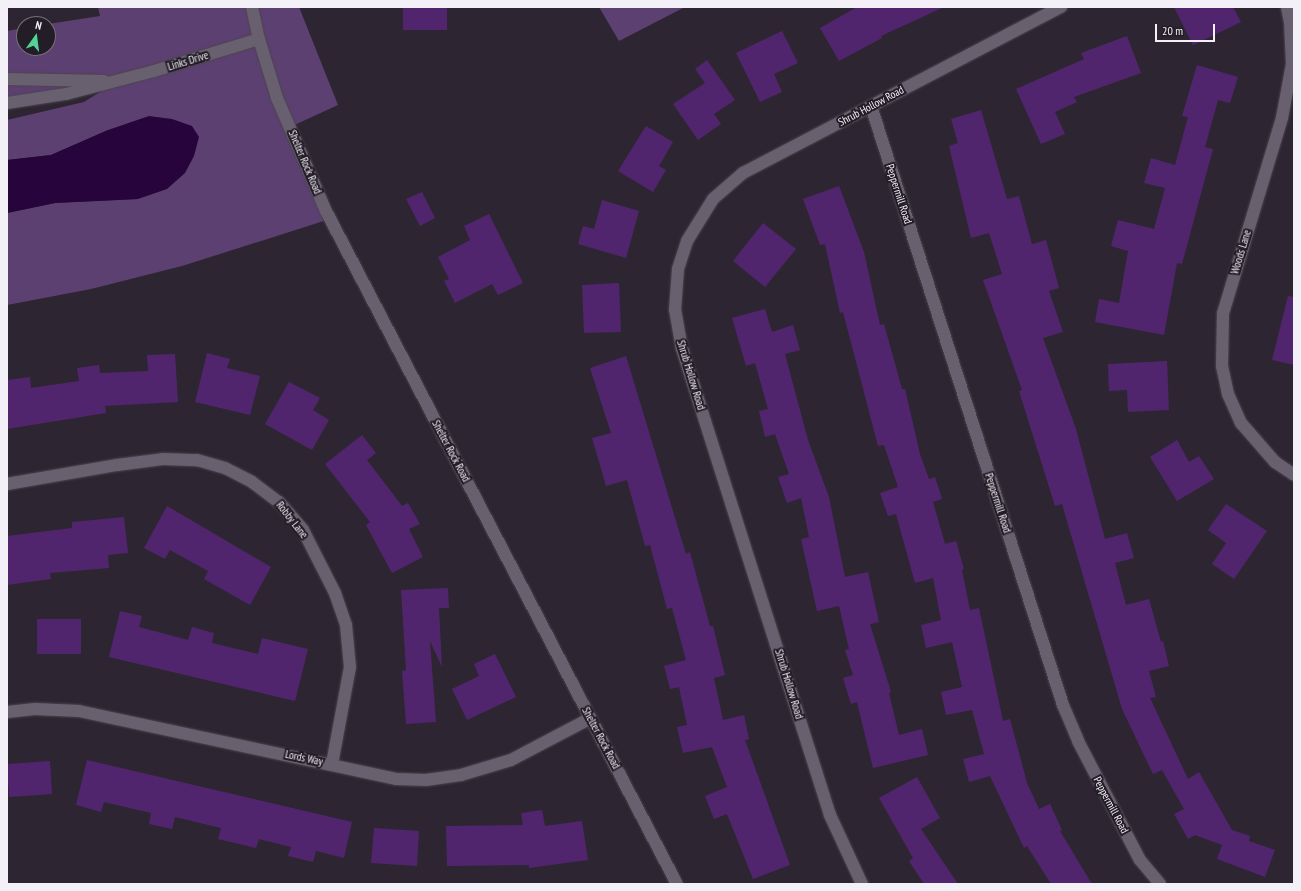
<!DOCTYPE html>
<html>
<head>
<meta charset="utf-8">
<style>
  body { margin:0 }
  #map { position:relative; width:1301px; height:891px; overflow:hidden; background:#2d2632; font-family:"PT Sans Narrow",sans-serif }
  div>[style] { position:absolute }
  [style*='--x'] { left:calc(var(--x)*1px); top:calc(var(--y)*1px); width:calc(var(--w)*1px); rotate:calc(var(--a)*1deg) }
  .green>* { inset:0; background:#5d4072 }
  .water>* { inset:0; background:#27043b }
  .building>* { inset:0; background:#51256e }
  .roads { filter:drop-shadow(0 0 1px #4b454f) drop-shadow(0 0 1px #4b454f) }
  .street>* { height:12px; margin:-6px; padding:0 6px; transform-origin:6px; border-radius:6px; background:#68606e }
  .secondary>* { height:12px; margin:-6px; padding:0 6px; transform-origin:6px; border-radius:6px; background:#68606e }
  span { translate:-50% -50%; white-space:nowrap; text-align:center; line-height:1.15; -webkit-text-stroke:4px #231d28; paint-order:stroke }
  .street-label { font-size:11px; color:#f4f0f7 }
  .frame { position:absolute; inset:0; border:8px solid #f4f0f7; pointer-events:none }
  .north { position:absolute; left:16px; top:16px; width:40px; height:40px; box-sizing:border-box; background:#231d28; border:1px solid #77717b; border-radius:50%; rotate:14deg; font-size:11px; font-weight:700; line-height:16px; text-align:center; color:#f4f0f7 }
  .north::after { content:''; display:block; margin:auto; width:14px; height:18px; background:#53d396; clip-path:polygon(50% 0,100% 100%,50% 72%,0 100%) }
  .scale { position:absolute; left:1155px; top:24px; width:60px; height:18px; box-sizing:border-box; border:2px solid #f4f0f7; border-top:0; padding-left:5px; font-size:12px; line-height:14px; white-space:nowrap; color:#f4f0f7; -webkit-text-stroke:3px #231d28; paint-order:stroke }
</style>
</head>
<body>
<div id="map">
  <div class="green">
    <i style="clip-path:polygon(98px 7px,299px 7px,338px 105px,290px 127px,330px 219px,182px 266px,91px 289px,7px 305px,7px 213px,55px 203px,138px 199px,108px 130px,51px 155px,7px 160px,7px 120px,84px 102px,116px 82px,7px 103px,7px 31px,24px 28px,24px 48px,48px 48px,48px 24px,100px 16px)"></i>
    <i style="clip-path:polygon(599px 7px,685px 7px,619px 41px)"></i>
  </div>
  <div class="water">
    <i style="clip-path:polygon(149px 116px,172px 119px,192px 126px,199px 137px,194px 156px,185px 173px,167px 189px,138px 199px,55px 203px,7px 213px,7px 160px,51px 155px,108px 130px)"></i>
  </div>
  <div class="building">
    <i style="clip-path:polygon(403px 7px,447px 7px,447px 30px,403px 30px)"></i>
    <i style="clip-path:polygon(857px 7px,944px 7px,881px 36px,882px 38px,839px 61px,820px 28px)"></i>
    <i style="clip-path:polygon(1174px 7px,1233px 7px,1241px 22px,1193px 45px)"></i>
    <i style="clip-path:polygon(782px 31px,798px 63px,774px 74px,782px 92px,760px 102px,736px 53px)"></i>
    <i style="clip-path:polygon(1127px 36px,1141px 73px,1074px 97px,1077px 102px,1055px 112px,1065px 134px,1041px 144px,1016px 89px,1084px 59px,1081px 53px)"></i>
    <i style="clip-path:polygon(707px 60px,735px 100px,714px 114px,721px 124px,698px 140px,673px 104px,705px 83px,695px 69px)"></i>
    <i style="clip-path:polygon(1197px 65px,1238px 77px,1230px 103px,1218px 100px,1205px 147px,1213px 149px,1182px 264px,1177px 263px,1164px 335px,1095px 322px,1099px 299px,1119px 303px,1128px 251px,1111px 246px,1118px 220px,1154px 229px,1165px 188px,1144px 183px,1151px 158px,1175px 165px,1188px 117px,1182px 116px)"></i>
    <i style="clip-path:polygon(981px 110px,1007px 199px,1019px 196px,1032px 244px,1046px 240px,1059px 288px,1049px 291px,1063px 332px,1043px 338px,1076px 429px,1105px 539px,1127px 533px,1134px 558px,1115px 563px,1126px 605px,1149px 599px,1161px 642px,1163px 641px,1169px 666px,1149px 671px,1156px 697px,1150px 698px,1188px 779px,1199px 772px,1232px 830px,1250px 836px,1249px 841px,1275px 850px,1265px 877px,1217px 859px,1222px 845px,1195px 835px,1188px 839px,1174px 814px,1184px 809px,1162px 770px,1153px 774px,1122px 709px,1062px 504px,1055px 506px,1019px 391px,1022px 390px,983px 280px,1002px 274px,989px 233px,971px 238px,949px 146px,958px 143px,951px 119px)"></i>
    <i style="clip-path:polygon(646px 126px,673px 142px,659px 166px,666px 170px,653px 192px,618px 171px)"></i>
    <i style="clip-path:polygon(839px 186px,864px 252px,880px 325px,884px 324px,902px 389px,905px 389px,920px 454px,929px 479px,935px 477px,942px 499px,933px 502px,945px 544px,956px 541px,964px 569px,962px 570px,970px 610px,979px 608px,1003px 721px,1010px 719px,1027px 783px,1039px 809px,1050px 804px,1062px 830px,1060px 831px,1092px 884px,1051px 884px,1027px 846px,1024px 848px,990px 776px,969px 782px,963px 759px,984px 754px,972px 710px,946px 715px,941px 692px,962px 687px,952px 642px,926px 648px,921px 625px,941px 620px,933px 578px,915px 583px,896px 514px,888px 516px,880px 493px,898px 487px,884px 445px,878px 446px,843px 312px,840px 313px,825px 244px,820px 245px,803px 199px)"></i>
    <i style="clip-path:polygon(422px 192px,435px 218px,420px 226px,406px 199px)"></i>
    <i style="clip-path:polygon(602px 200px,639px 211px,626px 258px,578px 244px,583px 226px,594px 229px)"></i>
    <i style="clip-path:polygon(489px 214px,523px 283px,498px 295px,492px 284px,455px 303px,444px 281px,449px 279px,438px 257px,470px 240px,464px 226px)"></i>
    <i style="clip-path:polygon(763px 223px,796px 249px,765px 287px,733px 261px)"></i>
    <i style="clip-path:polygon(619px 283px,621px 332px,584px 333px,582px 285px)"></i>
    <i style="clip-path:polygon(1288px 296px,1294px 297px,1294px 365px,1272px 360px)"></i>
    <i style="clip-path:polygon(765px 309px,772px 332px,793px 325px,800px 350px,785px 354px,808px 440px,829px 497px,845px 577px,868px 572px,879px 622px,870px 624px,891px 692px,889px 693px,899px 735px,922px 729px,928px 755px,873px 768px,857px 702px,851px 704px,843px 678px,853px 675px,845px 650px,849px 649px,839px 606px,817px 611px,801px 539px,809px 537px,801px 498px,787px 503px,778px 477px,789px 474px,775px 434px,765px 437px,759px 411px,768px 409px,755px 363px,746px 366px,732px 318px)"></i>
    <i style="clip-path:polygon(207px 353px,230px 359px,227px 368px,260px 376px,250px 415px,195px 402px)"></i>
    <i style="clip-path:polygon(175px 354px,178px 402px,105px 406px,106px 413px,7px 429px,7px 380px,30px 377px,31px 388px,79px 381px,77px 368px,99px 365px,100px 373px,148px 371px,147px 355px)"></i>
    <i style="clip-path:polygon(626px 356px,686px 554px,690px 552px,710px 626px,713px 626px,725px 675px,714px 678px,723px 720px,744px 715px,749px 739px,745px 740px,790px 865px,753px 879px,727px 814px,714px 819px,705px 796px,727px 787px,712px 747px,683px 753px,677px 727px,687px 725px,679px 687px,670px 689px,664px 666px,686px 660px,672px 608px,667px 609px,650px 545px,645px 546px,627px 480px,606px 486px,592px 438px,611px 433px,590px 368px)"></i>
    <i style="clip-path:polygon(1167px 361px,1169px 410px,1128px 412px,1127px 390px,1109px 391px,1108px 364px)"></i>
    <i style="clip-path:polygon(289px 382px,320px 398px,313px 410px,329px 420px,312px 450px,265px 424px)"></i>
    <i style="clip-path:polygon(362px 435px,376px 453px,367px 460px,402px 506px,408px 503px,420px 524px,409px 529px,423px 557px,392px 573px,366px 525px,370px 522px,325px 464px)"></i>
    <i style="clip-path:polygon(1177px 440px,1189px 462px,1199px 456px,1214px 479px,1177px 501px,1150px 457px)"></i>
    <i style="clip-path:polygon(1226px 504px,1267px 531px,1234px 579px,1212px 564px,1226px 543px,1208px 530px)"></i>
    <i style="clip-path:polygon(167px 506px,271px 567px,250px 605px,204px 579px,208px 571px,170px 550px,165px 559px,144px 548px)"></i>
    <i style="clip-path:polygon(124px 517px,128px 553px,108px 555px,109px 568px,50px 573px,51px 579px,7px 585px,7px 536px,72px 528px,72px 522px)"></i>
    <i style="clip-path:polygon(448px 588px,449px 608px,439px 608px,442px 667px,430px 641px,436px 722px,406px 724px,402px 671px,406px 670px,401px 590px)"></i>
    <i style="clip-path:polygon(120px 611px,142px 616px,139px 627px,188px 640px,192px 627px,214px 633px,212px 643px,258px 654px,262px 638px,308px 649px,295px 701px,109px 657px)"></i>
    <i style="clip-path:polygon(37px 619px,81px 619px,81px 654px,37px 654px)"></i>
    <i style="clip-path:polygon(495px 654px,516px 697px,467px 720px,452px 689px,479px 676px,474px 664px)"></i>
    <i style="clip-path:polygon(87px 760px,352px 822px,344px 858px,316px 851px,313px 862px,288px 856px,291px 847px,259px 839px,256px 848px,218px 839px,221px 828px,175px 817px,172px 829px,149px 824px,151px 813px,104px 802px,101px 812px,76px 805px)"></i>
    <i style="clip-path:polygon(50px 761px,52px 794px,9px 797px,7px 764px)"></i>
    <i style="clip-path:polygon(917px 777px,940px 818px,921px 829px,958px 884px,924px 884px,909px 861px,913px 858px,879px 798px)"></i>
    <i style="clip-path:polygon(542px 810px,545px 826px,582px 821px,588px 860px,529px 868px,529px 865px,447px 866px,446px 826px,523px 825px,521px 813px)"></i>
    <i style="clip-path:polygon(374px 828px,419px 831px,417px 866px,371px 863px)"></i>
  </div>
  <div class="roads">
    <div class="street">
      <i style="--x:1287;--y:7;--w:15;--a:79"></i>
      <i style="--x:1290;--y:22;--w:42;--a:87.3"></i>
      <i style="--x:1292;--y:64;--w:55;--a:100.5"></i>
      <i style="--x:1282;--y:118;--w:204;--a:106.8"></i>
      <i style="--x:1223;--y:313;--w:53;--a:91.1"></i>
      <i style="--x:1222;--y:366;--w:29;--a:78"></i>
      <i style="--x:1228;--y:394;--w:32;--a:66"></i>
      <i style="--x:1241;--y:423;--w:52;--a:48.9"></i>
      <i style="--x:1275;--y:462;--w:23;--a:34"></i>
      <i style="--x:7;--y:79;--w:97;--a:1.2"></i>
      <i style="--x:7;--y:103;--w:60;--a:-8.7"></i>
      <i style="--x:66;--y:94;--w:91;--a:-14.6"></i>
      <i style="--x:154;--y:71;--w:110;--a:-16.9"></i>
      <i style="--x:871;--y:106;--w:629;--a:72.23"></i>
      <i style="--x:1063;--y:705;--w:39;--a:67"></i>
      <i style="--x:1078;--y:741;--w:134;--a:62.5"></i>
      <i style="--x:1140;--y:860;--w:31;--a:50"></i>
      <i style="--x:7;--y:484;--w:112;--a:-9.8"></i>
      <i style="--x:117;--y:465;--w:46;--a:-7.4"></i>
      <i style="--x:163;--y:459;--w:34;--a:2"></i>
      <i style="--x:197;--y:460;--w:29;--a:16"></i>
      <i style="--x:225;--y:468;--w:30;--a:27"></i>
      <i style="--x:252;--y:482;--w:34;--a:37"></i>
      <i style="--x:279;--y:502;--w:37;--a:49"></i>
      <i style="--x:303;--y:530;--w:71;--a:63.1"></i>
      <i style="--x:335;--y:593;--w:34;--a:71"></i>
      <i style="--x:346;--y:625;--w:42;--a:84.6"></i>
      <i style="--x:350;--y:667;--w:99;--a:100.5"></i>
      <i style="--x:7;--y:712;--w:28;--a:-6"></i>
      <i style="--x:35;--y:709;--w:44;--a:2.6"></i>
      <i style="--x:79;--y:711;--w:324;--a:12.1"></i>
      <i style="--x:396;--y:779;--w:30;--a:2"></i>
      <i style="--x:426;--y:780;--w:35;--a:-8"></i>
      <i style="--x:461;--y:775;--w:52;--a:-16.7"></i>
      <i style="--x:511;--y:760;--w:90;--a:-27.7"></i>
      <i style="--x:862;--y:884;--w:76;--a:-114.9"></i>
      <i style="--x:830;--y:815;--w:489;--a:-107.6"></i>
      <i style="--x:682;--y:349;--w:40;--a:-100"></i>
      <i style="--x:675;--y:310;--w:41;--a:-85.8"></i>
      <i style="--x:678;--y:269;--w:29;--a:-72"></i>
      <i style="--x:687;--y:241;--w:49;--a:-58.2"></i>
      <i style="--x:713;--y:199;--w:40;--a:-41"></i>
      <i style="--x:743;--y:173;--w:359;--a:-27.6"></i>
    </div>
    <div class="secondary">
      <i style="--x:252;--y:7;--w:33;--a:78"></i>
      <i style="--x:259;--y:39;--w:62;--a:73"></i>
      <i style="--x:277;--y:98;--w:123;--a:66.6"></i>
      <i style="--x:326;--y:211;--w:759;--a:62.46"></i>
    </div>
  </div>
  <div class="street-label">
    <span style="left:188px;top:61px;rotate:-17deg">Links Drive</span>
    <span style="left:871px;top:106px;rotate:-28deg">Shrub Hollow Road</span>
    <span style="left:305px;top:162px;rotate:67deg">Shelter Rock Road</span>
    <span style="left:899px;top:194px;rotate:72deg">Peppermill Road</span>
    <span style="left:1241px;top:252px;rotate:-73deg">Woods Lane</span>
    <span style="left:691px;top:375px;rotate:73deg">Shrub Hollow Road</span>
    <span style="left:451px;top:451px;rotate:62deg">Shelter Rock Road</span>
    <span style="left:998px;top:503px;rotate:72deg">Peppermill Road</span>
    <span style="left:292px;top:520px;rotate:52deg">Robby Lane</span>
    <span style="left:789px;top:684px;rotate:73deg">Shrub Hollow Road</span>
    <span style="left:601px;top:738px;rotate:62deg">Shelter Rock Road</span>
    <span style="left:304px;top:758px;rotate:12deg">Lords Way</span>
    <span style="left:1111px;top:805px;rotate:62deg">Peppermill Road</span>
  </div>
  <div class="frame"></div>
  <div class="north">N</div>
  <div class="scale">20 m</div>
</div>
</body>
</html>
